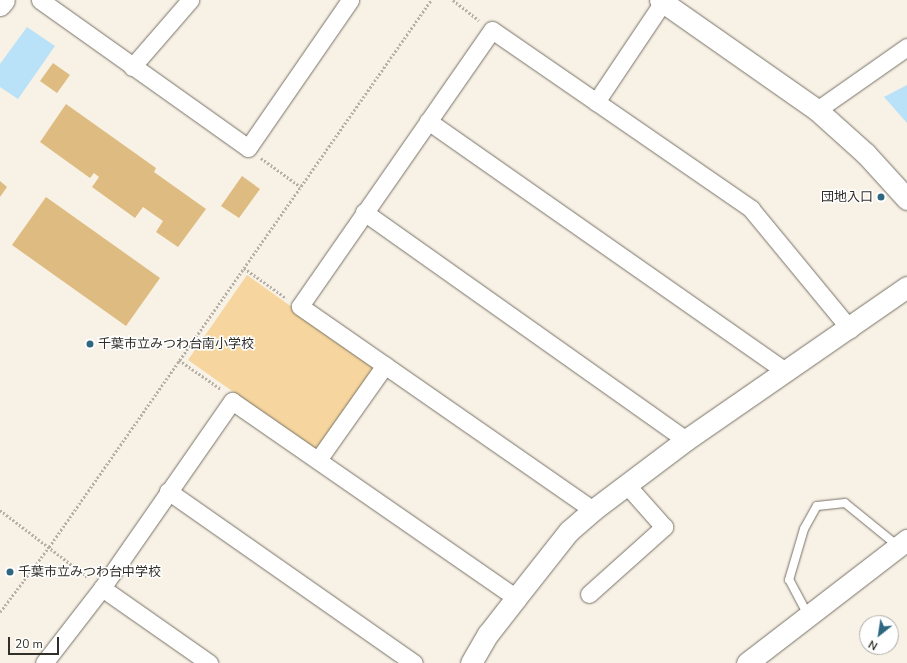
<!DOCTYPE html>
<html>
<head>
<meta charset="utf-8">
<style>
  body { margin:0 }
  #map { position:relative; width:907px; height:663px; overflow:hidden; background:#f8f1e5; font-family:"Nunito Sans","Noto Sans JP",sans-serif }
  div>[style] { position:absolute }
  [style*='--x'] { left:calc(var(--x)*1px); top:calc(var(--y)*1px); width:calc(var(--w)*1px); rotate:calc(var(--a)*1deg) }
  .green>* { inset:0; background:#f6d69e }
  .water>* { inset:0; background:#b9e1f7 }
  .building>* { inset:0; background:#debc81 }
  .path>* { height:2.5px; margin-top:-1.25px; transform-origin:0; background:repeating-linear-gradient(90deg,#b6b0a7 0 2px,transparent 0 4px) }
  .roads { filter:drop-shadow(0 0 1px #777167) drop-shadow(0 0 1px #777167) }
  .service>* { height:8px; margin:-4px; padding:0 4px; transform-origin:4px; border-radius:4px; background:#fff }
  .minor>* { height:17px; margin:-8.5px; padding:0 8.5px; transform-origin:8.5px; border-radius:8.5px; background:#fff }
  .tertiary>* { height:21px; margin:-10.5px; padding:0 10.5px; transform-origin:10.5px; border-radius:10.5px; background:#fff }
  .dots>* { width:11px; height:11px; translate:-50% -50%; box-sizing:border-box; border:2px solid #fff; border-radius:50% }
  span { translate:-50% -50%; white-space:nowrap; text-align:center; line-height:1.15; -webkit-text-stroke:3px #fff; paint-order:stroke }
  .poi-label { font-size:13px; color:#312f2a }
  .right { translate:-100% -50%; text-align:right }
  .left { translate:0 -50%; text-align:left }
  .north { position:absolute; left:859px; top:615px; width:40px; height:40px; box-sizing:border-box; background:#fff; border:1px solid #adacaa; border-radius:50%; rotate:210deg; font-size:11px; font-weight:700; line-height:16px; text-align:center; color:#312f2a }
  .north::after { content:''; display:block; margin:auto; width:14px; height:18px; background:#2f6781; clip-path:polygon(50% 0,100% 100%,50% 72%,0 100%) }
  .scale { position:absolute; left:8px; top:637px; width:51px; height:18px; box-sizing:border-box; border:2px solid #312f2a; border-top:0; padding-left:5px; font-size:12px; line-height:14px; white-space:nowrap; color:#312f2a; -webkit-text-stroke:3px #fff; paint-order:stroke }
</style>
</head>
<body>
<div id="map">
  <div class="green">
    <i style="clip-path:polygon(247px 275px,373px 365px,375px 372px,322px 447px,315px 449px,188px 360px)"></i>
  </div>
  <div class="water">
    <i style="clip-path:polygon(27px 27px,55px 46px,18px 99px,0 87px,0 64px)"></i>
    <i style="clip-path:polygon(907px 85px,907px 123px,884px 97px)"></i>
  </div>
  <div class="building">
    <i style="clip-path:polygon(53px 63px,70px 75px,57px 93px,40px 81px)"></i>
    <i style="clip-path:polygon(66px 104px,156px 168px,154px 172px,206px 209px,178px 247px,156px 232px,163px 221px,143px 207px,135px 218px,92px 187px,99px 177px,94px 173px,90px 178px,40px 142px)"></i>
    <i style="clip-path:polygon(242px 176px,260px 189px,239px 218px,221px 206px)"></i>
    <i style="clip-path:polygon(0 181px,7px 187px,0 197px)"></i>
    <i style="clip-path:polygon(46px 197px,160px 278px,126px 326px,12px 245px)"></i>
  </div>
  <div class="path">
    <i style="--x:453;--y:0;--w:33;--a:38"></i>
    <i style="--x:261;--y:158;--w:49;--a:35.9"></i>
    <i style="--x:244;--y:268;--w:52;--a:35.5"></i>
    <i style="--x:179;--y:360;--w:51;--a:34.6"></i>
    <i style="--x:0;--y:510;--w:112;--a:37.4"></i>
    <i style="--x:0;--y:612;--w:81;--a:-53"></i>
    <i style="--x:49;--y:547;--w:667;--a:-55.07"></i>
  </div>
  <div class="roads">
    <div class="service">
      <i style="--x:808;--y:615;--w:40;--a:-118"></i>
      <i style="--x:789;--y:580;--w:53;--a:-73.6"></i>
      <i style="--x:804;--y:529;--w:26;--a:-61"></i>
      <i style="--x:817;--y:506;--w:28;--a:-6"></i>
      <i style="--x:845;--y:503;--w:68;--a:39.1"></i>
    </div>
    <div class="minor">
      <i style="--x:40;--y:0;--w:255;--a:35.4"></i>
      <i style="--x:248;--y:148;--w:180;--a:-55.4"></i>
      <i style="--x:132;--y:67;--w:89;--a:-49.1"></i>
      <i style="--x:596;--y:102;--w:120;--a:-56.2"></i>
      <i style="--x:817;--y:110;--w:110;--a:-35"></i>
      <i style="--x:428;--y:121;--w:436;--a:35"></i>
      <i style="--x:364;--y:212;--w:395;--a:35.3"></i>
      <i style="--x:318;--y:460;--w:116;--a:-54.8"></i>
      <i style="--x:168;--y:491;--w:300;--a:35"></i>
      <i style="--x:593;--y:510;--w:357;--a:-145.2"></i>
      <i style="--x:300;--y:306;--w:336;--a:-55.2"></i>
      <i style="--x:492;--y:30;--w:315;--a:34.6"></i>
      <i style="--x:751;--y:209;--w:156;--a:50.5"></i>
      <i style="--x:102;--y:588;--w:131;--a:35"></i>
      <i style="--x:589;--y:594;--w:101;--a:-41.8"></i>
      <i style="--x:664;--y:527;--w:57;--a:-131.5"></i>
      <i style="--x:44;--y:663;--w:95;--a:-52.3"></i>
      <i style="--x:102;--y:588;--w:228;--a:-55.2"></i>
      <i style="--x:232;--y:401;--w:346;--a:34.7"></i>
    </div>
    <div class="tertiary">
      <i style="--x:660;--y:0;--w:192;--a:35"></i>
      <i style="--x:817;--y:110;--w:66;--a:41.9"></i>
      <i style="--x:866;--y:154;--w:61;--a:47.7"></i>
      <i style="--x:0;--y:5;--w:6;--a:-51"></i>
      <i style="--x:471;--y:663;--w:34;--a:-60"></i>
      <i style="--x:488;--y:634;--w:46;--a:-52.1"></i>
      <i style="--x:516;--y:598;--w:85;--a:-51.7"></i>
      <i style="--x:569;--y:531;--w:32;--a:-41"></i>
      <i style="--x:593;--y:510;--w:116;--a:-37"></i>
      <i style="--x:686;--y:440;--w:269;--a:-34.7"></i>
      <i style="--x:747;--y:663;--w:202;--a:-37.6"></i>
    </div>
  </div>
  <div class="dots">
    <i style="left:881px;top:197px;background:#2f6781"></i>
    <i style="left:90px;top:344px;background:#2f6781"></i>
    <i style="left:10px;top:572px;background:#2f6781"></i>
  </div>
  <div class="poi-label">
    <span class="right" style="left:873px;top:197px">団地入口</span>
    <span class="left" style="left:98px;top:344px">千葉市立みつわ台南小学校</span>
    <span class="left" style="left:18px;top:572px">千葉市立みつわ台中学校</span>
  </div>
  <div class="north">N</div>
  <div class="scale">20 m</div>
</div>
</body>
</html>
